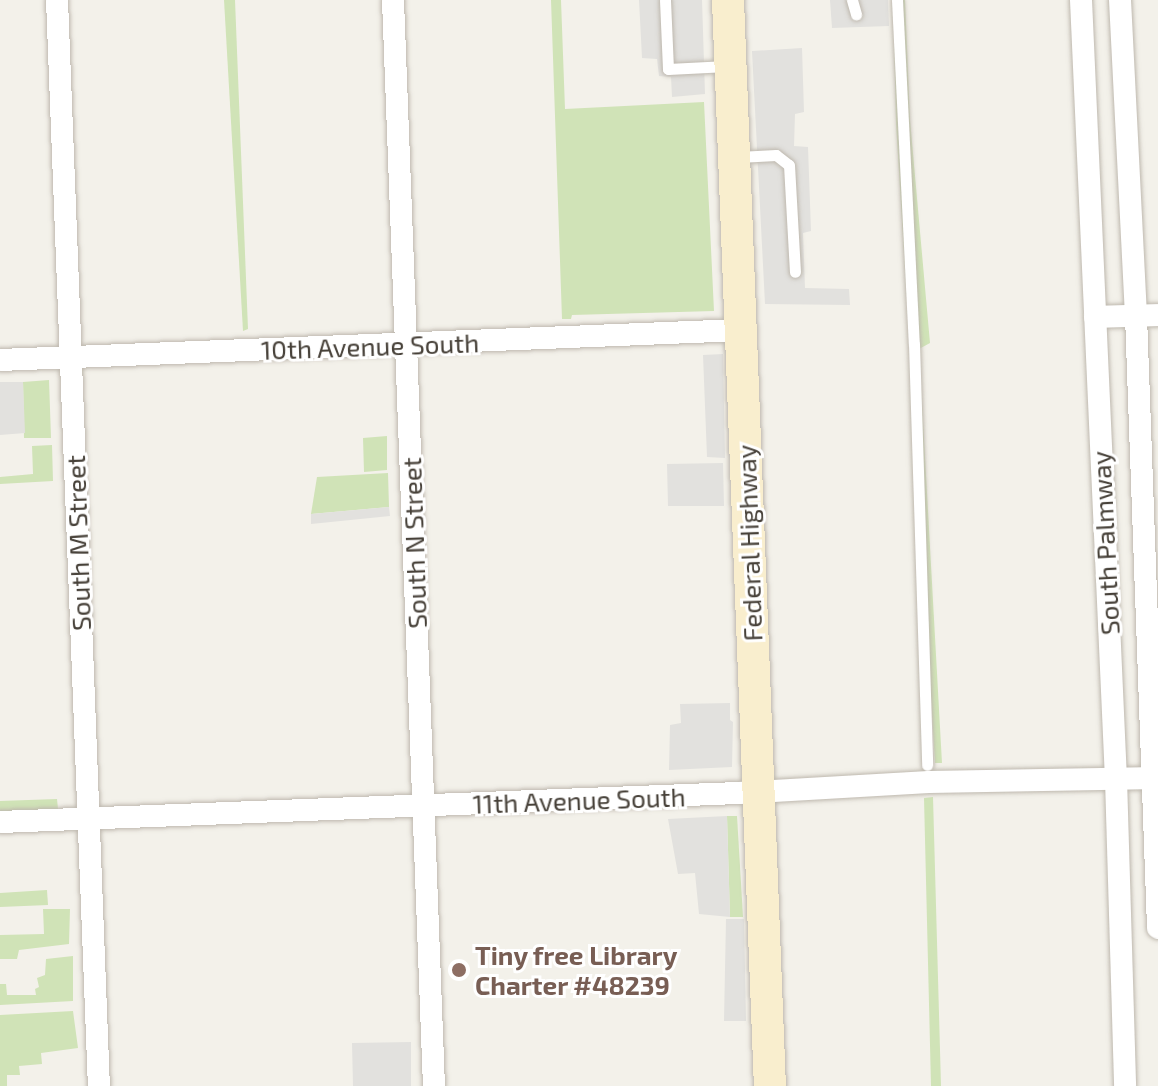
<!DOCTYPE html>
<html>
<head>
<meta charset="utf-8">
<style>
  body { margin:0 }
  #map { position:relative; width:1158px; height:1086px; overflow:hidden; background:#f3f1ea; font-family:"Exo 2",sans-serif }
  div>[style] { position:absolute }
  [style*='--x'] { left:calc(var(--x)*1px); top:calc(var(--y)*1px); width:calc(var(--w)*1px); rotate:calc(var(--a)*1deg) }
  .green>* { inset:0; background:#d0e3b7 }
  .parking>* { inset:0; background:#e2e1de }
  .roads { filter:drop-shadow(0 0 2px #beb8ae) drop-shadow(0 0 2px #beb8ae) }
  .lane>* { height:11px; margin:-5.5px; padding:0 5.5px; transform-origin:5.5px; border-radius:5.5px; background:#fff }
  .street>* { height:22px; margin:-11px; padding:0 11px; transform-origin:11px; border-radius:11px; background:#fff }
  .secondary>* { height:32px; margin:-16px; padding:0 16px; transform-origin:16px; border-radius:16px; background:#f9eece }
  .dots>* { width:22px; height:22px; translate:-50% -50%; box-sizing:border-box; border:4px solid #fff; border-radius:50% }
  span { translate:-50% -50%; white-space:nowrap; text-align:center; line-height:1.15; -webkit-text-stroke:6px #fff; paint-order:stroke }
  .street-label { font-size:26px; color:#474139 }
  .education-label { font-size:26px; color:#785e54; font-weight:700 }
  .left { translate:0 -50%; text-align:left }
</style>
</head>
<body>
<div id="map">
  <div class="green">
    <i style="clip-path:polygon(224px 0,235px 0,248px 329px,243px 331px)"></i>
    <i style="clip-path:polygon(551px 0,561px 0,565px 109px,704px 102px,714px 311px,572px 315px,571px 319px,562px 319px)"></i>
    <i style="clip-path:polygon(893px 0,905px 0,910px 120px,930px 343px,919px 349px,942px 763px,935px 763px,896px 123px)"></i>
    <i style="clip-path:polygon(49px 380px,51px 438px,24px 438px,23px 382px)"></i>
    <i style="clip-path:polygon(387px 436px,387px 470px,364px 472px,363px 438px)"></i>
    <i style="clip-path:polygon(52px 445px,53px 481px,0 484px,0 477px,33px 474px,32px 446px)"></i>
    <i style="clip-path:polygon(388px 473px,389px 507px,311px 514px,317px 477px)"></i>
    <i style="clip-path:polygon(933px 797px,941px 1086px,931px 1086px,924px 798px)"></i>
    <i style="clip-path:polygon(57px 799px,58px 809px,0 812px,0 801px)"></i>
    <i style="clip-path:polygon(727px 816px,737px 816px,743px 917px,730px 917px)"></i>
    <i style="clip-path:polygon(47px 890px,48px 905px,0 907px,0 893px)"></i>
    <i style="clip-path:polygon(43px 909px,70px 909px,69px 944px,19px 950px,17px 959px,0 959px,0 935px,44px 934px)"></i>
    <i style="clip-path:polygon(73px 956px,73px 1001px,0 1005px,0 984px,6px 984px,7px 995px,36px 995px,35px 989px,39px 987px,37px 978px,45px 975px,46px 959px)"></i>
    <i style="clip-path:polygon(73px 1011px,78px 1048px,41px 1053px,42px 1064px,19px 1066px,20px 1075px,7px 1075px,7px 1086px,0 1086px,0 1015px)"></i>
  </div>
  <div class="parking">
    <i style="clip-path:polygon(639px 0,702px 0,705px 94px,672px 97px,671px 77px,659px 76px,657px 59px,642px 58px)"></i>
    <i style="clip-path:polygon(830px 0,888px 0,889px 26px,832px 28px)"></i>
    <i style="clip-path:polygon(802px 48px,804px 112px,795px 114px,794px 146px,808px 147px,811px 231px,803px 233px,805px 288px,849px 289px,850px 305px,765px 304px,752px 51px)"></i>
    <i style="clip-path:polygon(723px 354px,725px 458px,707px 457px,703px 355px)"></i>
    <i style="clip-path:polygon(0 382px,23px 382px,25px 433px,0 435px)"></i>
    <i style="clip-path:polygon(723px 463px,724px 506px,668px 506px,667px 464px)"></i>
    <i style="clip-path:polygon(389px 507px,390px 516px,311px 524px,311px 514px)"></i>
    <i style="clip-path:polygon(730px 703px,730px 720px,733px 722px,732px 767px,669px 770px,670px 725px,681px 723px,680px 704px)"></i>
    <i style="clip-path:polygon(727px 816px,730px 917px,699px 914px,695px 873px,678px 874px,668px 819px)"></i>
    <i style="clip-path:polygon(726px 919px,744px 919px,746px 1021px,724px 1021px)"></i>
    <i style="clip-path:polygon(411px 1042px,411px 1086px,353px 1086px,352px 1043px)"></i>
  </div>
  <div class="roads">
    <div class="lane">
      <i style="--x:665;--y:0;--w:69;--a:87.5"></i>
      <i style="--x:668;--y:69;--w:59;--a:-2.9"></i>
      <i style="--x:852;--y:0;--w:15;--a:74"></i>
      <i style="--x:897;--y:0;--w:344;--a:87.2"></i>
      <i style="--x:914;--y:344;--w:421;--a:88.2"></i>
      <i style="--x:738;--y:157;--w:38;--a:-3"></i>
      <i style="--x:776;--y:155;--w:16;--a:38"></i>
      <i style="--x:789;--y:165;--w:107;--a:86.8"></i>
    </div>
    <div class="street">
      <i style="--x:57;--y:0;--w:1087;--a:87.79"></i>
      <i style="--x:393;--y:0;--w:1087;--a:87.84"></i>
      <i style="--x:1081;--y:0;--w:780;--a:87.43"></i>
      <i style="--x:1116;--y:779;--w:307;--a:88.3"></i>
      <i style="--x:1120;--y:0;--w:316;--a:87.1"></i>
      <i style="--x:1136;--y:316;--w:612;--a:87.94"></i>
      <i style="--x:1095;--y:317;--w:63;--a:-1.8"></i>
      <i style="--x:0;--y:360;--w:741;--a:-2.32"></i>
      <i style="--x:0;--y:822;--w:740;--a:-2.25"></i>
      <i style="--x:739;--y:793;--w:190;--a:-3.3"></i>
      <i style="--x:929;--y:782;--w:229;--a:-1"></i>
    </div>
    <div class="secondary">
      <i style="--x:728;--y:0;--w:1087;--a:87.79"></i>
    </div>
  </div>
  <div class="dots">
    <i style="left:459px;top:970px;background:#8d6e63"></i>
  </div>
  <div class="street-label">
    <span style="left:370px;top:346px;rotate:-2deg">10th Avenue South</span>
    <span style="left:78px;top:543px;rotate:-92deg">South M Street</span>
    <span style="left:414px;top:543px;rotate:-92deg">South N Street</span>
    <span style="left:749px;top:543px;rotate:-92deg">Federal Highway</span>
    <span style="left:1105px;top:543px;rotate:-93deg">South Palmway</span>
    <span style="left:579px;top:800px;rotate:-2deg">11th Avenue South</span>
  </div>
  <div class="education-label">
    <span class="left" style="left:475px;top:970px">Tiny free Library<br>Charter #48239</span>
  </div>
</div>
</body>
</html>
